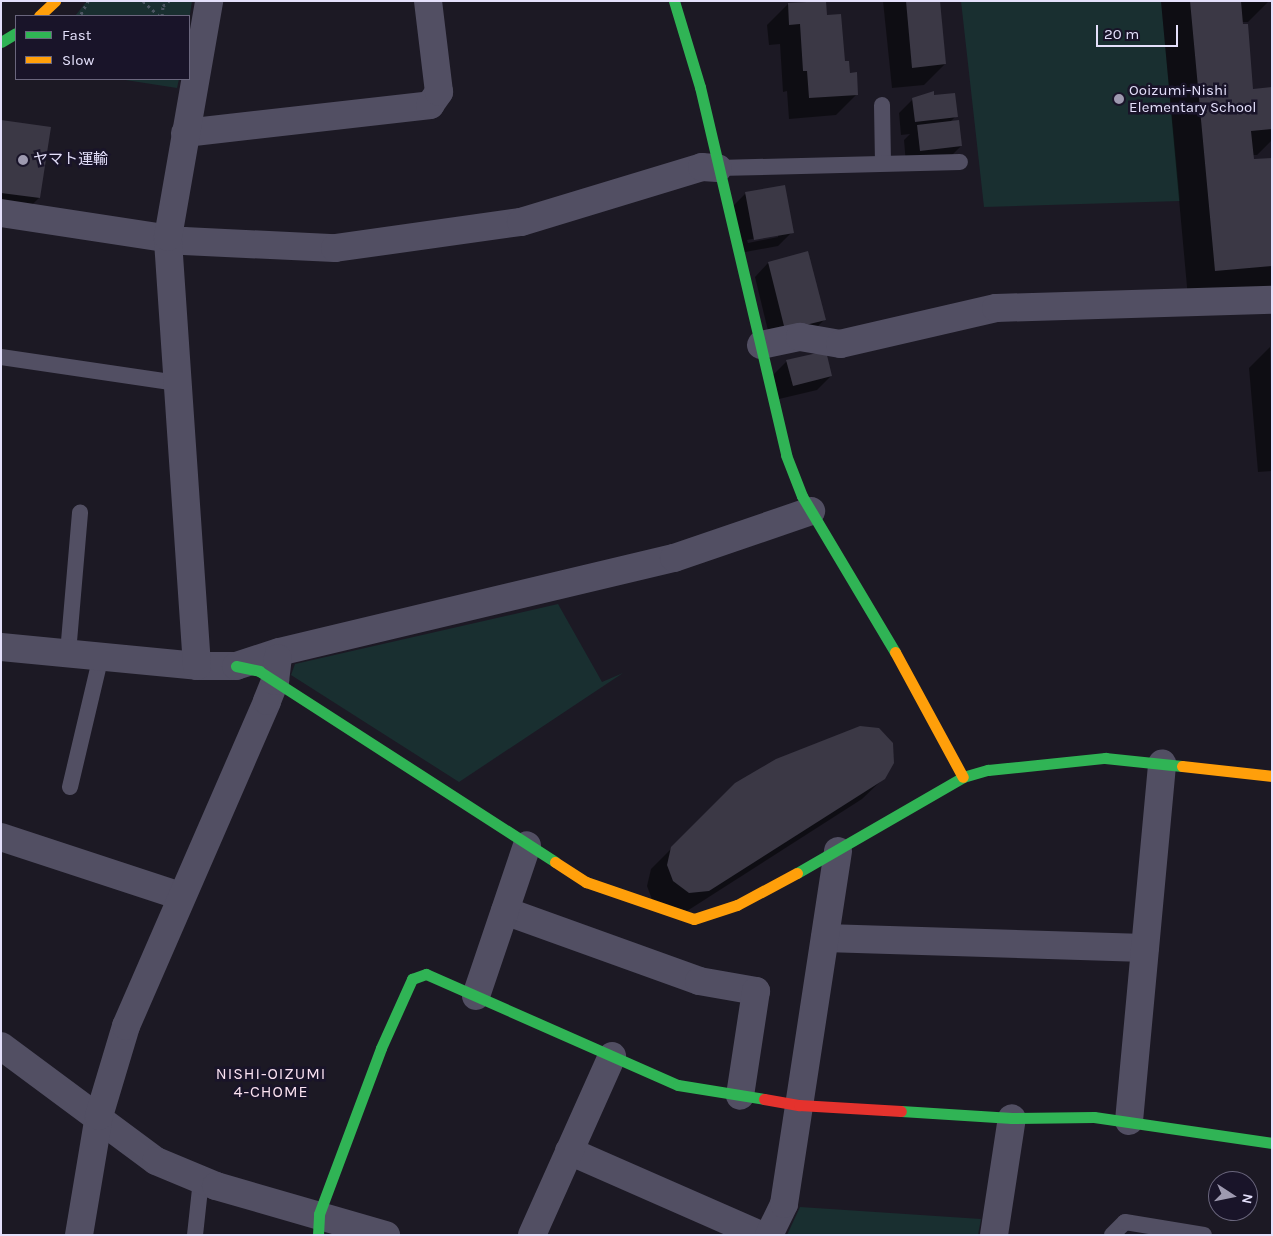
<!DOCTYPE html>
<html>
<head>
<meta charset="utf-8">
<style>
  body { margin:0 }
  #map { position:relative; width:1273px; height:1236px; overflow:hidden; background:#1c1924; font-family:Karla,"Noto Sans JP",sans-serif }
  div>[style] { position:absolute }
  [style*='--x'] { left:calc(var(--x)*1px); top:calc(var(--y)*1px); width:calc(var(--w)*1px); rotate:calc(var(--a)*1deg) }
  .green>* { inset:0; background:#192f30 }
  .shadow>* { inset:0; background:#0007 }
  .building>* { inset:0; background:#3b3845 }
  .path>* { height:3px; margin-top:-1.5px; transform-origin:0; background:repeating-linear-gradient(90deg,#4c5562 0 2.5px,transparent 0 6.5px) }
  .lane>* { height:16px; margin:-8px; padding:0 8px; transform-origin:8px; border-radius:8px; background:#524f63 }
  .street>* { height:28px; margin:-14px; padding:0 14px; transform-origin:14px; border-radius:14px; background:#524f63 }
  .fast>* { height:11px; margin:-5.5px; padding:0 5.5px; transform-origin:5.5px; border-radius:5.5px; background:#30b455 }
  .slow>* { height:11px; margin:-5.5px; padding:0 5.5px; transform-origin:5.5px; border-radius:5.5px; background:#ff9f0a }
  .jam>* { height:11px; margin:-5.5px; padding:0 5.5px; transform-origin:5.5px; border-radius:5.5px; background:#e5322d }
  .dots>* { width:14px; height:14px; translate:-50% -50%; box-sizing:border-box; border:2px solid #191429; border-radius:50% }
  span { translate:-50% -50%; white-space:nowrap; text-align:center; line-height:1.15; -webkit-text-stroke:5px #191429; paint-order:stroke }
  .poi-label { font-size:15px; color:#e4e0fb }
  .left { translate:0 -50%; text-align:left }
  .neighbourhood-label { font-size:16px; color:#fbe2f1; letter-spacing:1px }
  .frame { position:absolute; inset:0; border:2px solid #e4e0fb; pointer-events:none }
  .legend { position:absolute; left:15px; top:15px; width:175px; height:65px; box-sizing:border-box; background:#191429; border:1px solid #6a667d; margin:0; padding:6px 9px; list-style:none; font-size:15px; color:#e4e0fb }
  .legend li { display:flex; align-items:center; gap:10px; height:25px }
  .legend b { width:25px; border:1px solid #6a667d }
  .north { position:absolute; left:1208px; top:1171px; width:50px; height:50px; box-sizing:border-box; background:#191429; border:1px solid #6a667d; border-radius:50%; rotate:101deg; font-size:14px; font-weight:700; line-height:20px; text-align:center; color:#e4e0fb }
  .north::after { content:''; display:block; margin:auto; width:18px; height:22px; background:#9e9ab0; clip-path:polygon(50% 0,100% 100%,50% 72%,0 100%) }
  .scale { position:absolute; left:1096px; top:25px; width:82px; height:22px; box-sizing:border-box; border:2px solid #e4e0fb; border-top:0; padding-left:6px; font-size:15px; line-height:18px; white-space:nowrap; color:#e4e0fb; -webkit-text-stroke:4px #191429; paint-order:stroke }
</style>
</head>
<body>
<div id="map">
  <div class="green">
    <i style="clip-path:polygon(87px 1px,192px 1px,189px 21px,189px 16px,75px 16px)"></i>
    <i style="clip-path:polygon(961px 1px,1161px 1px,1180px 201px,984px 207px)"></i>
    <i style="clip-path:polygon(119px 79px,179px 79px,177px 88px)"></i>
    <i style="clip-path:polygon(558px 604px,602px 682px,623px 673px,459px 782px,291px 675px,295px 664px)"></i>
    <i style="clip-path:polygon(800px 1207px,981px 1219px,978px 1235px,787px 1235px)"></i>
  </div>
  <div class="shadow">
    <i style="clip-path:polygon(883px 1px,939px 1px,945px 64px,924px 85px,892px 88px)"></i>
    <i style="clip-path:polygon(1161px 1px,1269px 1px,1248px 22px,1242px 22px,1252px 90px,1272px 88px,1272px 140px,1257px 155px,1252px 155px,1253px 161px,1272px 159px,1272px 287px,1188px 298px)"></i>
    <i style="clip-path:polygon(788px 4px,844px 62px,857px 94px,836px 115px,789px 119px,787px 91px,783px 92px,780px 44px,769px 45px,767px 25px)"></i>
    <i style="clip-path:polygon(913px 99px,956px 116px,950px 122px,961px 146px,947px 160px,906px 164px,904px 140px,910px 134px,901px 135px,899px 113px)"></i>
    <i style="clip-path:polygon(1px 121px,49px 128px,39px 198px,11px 225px,1px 224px)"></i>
    <i style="clip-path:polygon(evenodd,745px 194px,792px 232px,778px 246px,740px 253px,732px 207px,745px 194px,778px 234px,778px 237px,748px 243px,747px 240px,778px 234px)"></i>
    <i style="clip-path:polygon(768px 263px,825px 319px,811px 333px,771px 343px,755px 277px)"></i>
    <i style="clip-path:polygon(1270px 347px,1272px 471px,1258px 472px,1249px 368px)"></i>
    <i style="clip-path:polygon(787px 361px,831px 376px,817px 390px,779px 399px,773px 375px)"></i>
    <i style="clip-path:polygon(884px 778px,862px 799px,687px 911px,653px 902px,647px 886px,651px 869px,736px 784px)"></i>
  </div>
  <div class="building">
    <i style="clip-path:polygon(826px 1px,827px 15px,841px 14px,845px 61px,849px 61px,850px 73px,857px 72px,858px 95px,809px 98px,807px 71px,803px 71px,800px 24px,789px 25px,788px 3px)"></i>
    <i style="clip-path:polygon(906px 1px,940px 1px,946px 64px,912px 68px)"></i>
    <i style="clip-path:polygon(1190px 1px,1241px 1px,1243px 24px,1248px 24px,1253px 89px,1272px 87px,1272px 129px,1251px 131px,1254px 159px,1272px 158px,1272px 266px,1215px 271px)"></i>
    <i style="clip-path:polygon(934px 91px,934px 95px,955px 93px,958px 117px,915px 122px,912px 98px)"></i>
    <i style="clip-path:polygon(1px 120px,51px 127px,40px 198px,1px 193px)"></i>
    <i style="clip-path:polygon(959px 120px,962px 146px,920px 151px,917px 125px)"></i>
    <i style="clip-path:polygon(785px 185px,794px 233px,754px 240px,745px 192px)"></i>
    <i style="clip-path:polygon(808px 251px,826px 320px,785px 330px,768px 262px)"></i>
    <i style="clip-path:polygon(826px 351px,832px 376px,793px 386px,786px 360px)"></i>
    <i style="clip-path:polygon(860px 726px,879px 728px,893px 743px,894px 763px,885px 779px,709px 891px,689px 893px,673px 881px,667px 865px,671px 847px,735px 783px,776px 759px)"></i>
  </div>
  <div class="path">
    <i style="--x:143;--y:1;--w:22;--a:43"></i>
    <i style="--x:81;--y:14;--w:15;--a:-62"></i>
    <i style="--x:162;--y:16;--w:10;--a:-84"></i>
    <i style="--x:163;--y:6;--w:8;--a:-40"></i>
  </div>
  <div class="lane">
    <i style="--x:882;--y:105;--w:58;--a:89"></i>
    <i style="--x:718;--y:168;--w:242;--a:-1.4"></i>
    <i style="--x:1;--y:357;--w:178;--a:8.4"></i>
    <i style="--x:68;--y:653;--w:141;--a:-85.1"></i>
    <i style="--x:70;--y:787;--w:135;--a:-76.7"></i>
    <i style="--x:195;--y:1235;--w:55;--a:-83.8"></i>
    <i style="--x:1112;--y:1235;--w:18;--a:-45"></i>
    <i style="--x:1125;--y:1222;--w:80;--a:9.3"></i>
  </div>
  <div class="street">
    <i style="--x:185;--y:133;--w:247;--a:-6.5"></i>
    <i style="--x:430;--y:105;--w:16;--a:-55"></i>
    <i style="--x:439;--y:92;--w:92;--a:-96.9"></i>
    <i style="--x:1;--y:213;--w:185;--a:8.7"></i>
    <i style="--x:184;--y:241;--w:151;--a:2.7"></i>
    <i style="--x:335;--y:248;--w:188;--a:-8"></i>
    <i style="--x:521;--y:222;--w:189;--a:-16.9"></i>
    <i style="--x:702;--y:167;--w:16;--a:4"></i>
    <i style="--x:761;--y:345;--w:40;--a:-12"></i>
    <i style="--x:800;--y:337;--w:41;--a:9.9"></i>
    <i style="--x:840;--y:344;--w:160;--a:-13"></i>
    <i style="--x:996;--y:308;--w:276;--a:-1.7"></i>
    <i style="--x:1;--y:647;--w:197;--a:5.5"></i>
    <i style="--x:197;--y:666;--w:39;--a:0"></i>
    <i style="--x:236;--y:666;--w:45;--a:-18"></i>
    <i style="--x:279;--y:652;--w:406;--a:-13.4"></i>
    <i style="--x:674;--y:558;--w:145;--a:-18.9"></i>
    <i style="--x:197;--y:666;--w:430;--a:-93.9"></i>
    <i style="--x:168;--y:237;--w:240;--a:-80.1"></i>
    <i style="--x:1;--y:837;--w:188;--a:18.2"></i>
    <i style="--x:505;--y:911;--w:206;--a:19.8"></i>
    <i style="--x:699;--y:981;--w:58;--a:10"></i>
    <i style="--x:756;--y:991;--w:106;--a:98.7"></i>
    <i style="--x:825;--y:938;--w:320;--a:1.8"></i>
    <i style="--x:476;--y:996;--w:159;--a:-71.3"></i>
    <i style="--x:1;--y:1046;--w:193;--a:36.6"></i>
    <i style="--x:156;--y:1161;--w:65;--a:22.6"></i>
    <i style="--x:216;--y:1186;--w:177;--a:16.1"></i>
    <i style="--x:1129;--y:1121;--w:359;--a:-84.7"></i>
    <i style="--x:569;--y:1151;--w:209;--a:23.7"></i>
    <i style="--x:79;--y:1235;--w:121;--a:-80.5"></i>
    <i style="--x:99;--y:1116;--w:94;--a:-73.3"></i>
    <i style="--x:126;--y:1026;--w:354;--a:-66.5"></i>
    <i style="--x:267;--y:701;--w:22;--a:-68"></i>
    <i style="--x:275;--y:681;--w:23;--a:-83"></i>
    <i style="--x:532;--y:1235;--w:196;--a:-65.9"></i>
    <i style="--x:769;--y:1235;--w:34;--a:-64"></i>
    <i style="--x:784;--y:1204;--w:357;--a:-81.3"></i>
    <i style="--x:994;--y:1235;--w:118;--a:-81.3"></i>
  </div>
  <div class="fast">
    <i style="--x:674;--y:1;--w:90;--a:73.2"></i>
    <i style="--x:700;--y:87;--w:378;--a:76.8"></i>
    <i style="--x:786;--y:455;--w:44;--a:68.7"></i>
    <i style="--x:802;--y:496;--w:182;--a:59.2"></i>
    <i style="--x:1;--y:42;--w:17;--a:-31"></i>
    <i style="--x:236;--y:666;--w:24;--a:12"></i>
    <i style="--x:259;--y:671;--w:352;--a:32.8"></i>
    <i style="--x:797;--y:873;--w:192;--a:-30"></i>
    <i style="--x:963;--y:777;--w:26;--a:-16"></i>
    <i style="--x:988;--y:770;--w:118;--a:-5.9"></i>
    <i style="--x:1105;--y:758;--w:77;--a:5.9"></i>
    <i style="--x:901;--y:1111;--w:111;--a:3.6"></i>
    <i style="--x:1012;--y:1118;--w:82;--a:-0.7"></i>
    <i style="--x:1094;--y:1117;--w:180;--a:8.3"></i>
    <i style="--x:318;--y:1235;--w:21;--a:-87"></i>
    <i style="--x:319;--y:1214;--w:177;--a:-69.5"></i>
    <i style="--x:381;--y:1048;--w:76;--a:-65.8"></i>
    <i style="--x:412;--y:979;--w:15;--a:-20"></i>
    <i style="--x:426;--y:974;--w:275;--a:23.8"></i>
    <i style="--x:678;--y:1085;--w:87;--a:9.2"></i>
  </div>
  <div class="slow">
    <i style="--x:39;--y:16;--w:22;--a:-43"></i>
    <i style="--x:895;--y:652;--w:142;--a:61.5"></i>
    <i style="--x:1182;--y:766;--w:91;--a:6.3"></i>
    <i style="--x:555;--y:862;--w:37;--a:33"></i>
    <i style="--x:586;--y:882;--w:114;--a:18.9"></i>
    <i style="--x:694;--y:919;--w:45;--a:-18"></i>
    <i style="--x:737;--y:905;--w:68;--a:-28.1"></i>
  </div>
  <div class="jam">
    <i style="--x:764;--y:1099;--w:36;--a:10"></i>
    <i style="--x:799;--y:1105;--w:102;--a:3.4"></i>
  </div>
  <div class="dots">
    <i style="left:1119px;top:99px;background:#9e9ab0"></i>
    <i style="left:23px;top:160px;background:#9e9ab0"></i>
  </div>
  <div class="poi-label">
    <span class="left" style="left:1129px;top:99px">Ooizumi-Nishi<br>Elementary School</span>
    <span class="left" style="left:33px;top:160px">ヤマト運輸</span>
  </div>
  <div class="neighbourhood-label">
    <span style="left:271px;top:1083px">NISHI-OIZUMI<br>4-CHOME</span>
  </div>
  <div class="frame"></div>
  <ul class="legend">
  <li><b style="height:6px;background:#30b455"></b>Fast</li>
  <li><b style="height:6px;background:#ff9f0a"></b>Slow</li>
  </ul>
  <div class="north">N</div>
  <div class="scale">20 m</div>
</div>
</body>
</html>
